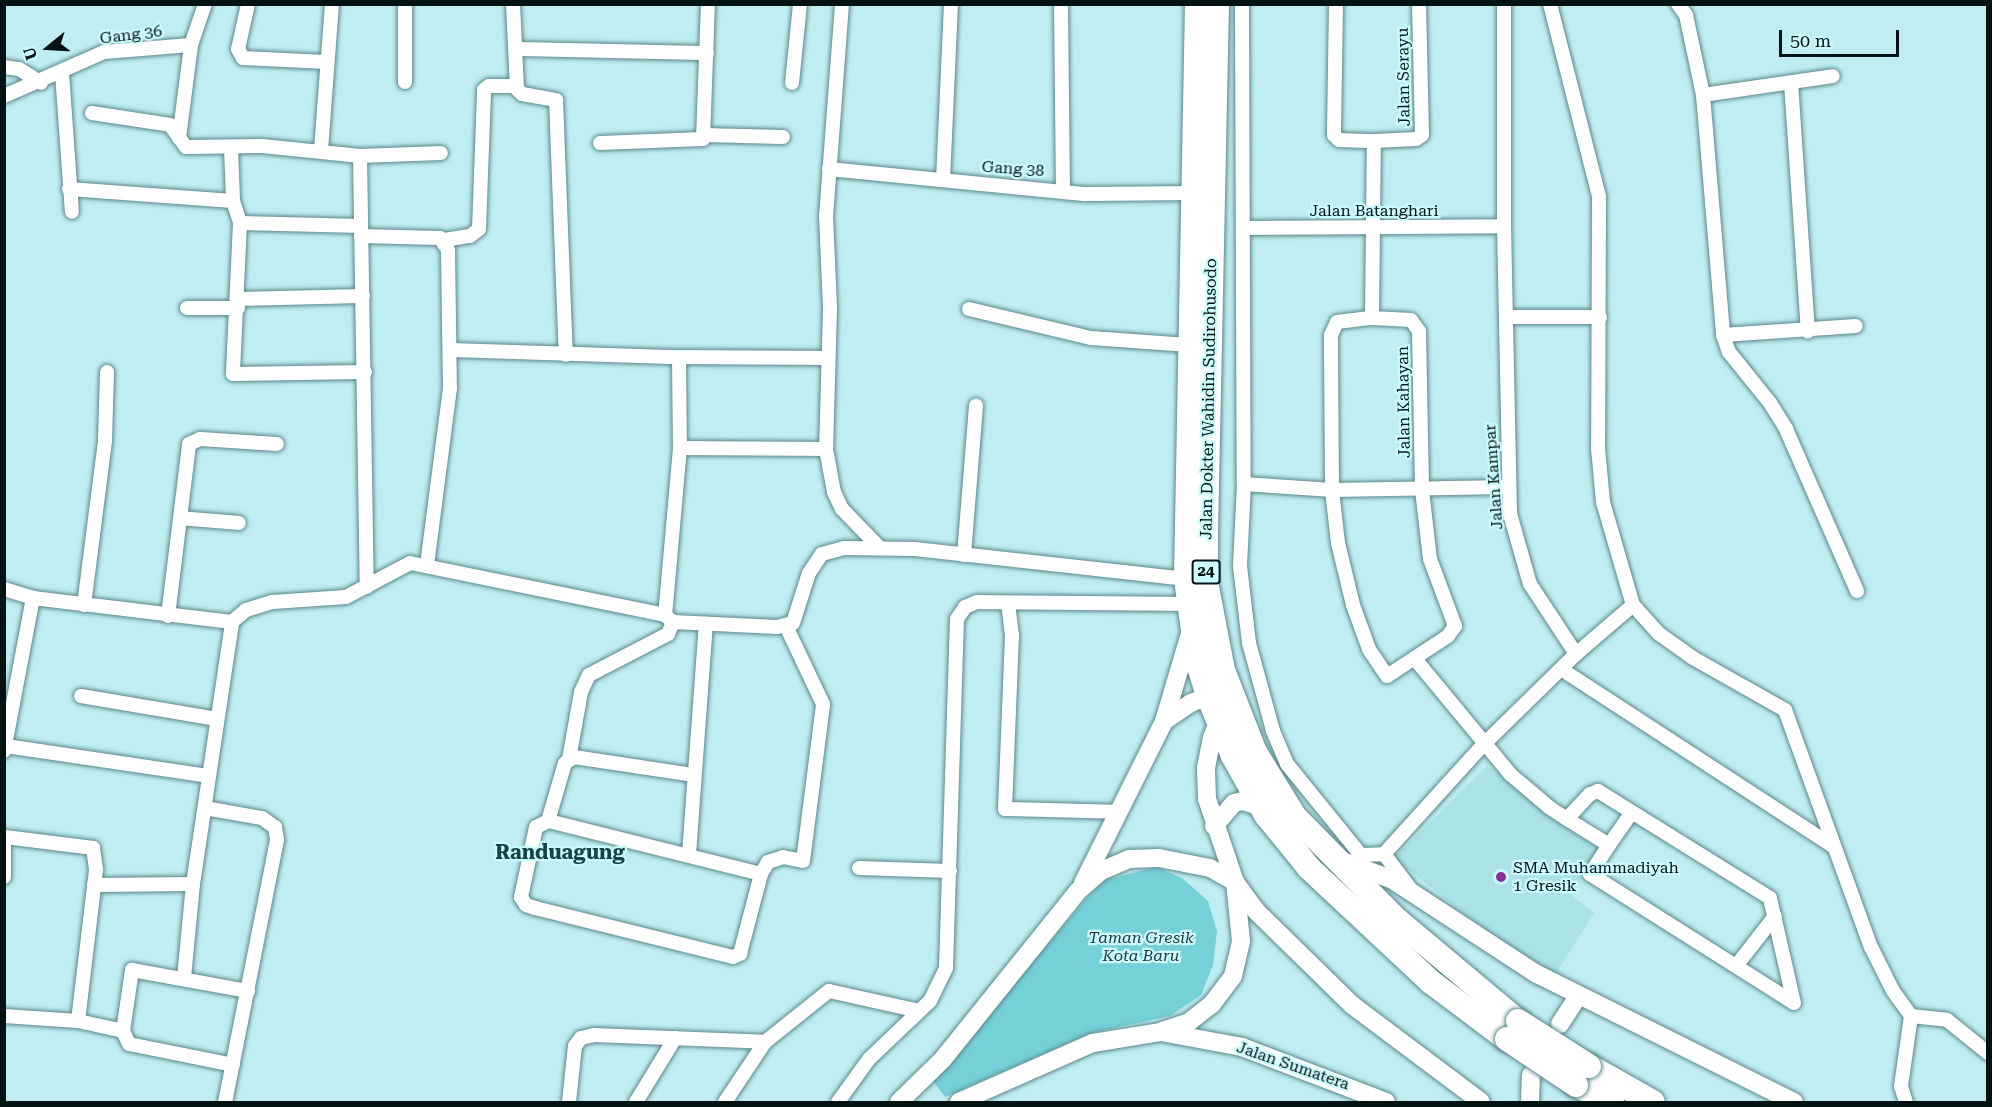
<!DOCTYPE html>
<html>
<head>
<meta charset="utf-8">
<style>
  body { margin:0 }
  #map { position:relative; width:1992px; height:1107px; overflow:hidden; background:#bfedf1; font-family:"Roboto Serif",serif }
  div>[style] { position:absolute }
  [style*='--x'] { left:calc(var(--x)*1px); top:calc(var(--y)*1px); width:calc(var(--w)*1px); rotate:calc(var(--a)*1deg) }
  .built>* { inset:0; background:#aae2e6 }
  .green>* { inset:0; background:#75d0d7 }
  .roads { filter:drop-shadow(0 0 2px #5b878a) drop-shadow(0 0 2px #5b878a) }
  .street>* { height:14px; margin:-7px; padding:0 7px; transform-origin:7px; border-radius:7px; background:#fff }
  .secondary>* { height:18px; margin:-9px; padding:0 9px; transform-origin:9px; border-radius:9px; background:#fff }
  .highway>* { height:24px; margin:-12px; padding:0 12px; transform-origin:12px; border-radius:12px; background:#fff }
  .bridges { filter:drop-shadow(0 0 2px #5b878a) drop-shadow(0 0 2px #5b878a) }
  .highway-bridge>* { height:24px; margin:-12px; padding:0 12px; transform-origin:12px; border-radius:12px; background:#fff }
  .dots>* { width:16px; height:16px; translate:-50% -50%; box-sizing:border-box; border:3px solid #ccfbfe; border-radius:50% }
  span { translate:-50% -50%; white-space:nowrap; text-align:center; line-height:1.15; -webkit-text-stroke:4.5px #ccfbfe; paint-order:stroke }
  .shield-label span { padding:2px 4px; background:#ccfbfe; border:2px solid; border-radius:4px; -webkit-text-stroke-width:0 }
  .shield-label { font-size:15px; color:#031314; font-weight:700 }
  .street-label { font-size:16px; color:#031314 }
  .poi-label { font-size:16px; color:#031314 }
  .left { translate:0 -50%; text-align:left }
  .park-label { font-size:16px; color:#1e3739; font-style:italic }
  .quarter-label { font-size:20px; color:#174347; font-weight:700 }
  .frame { position:absolute; inset:0; border:6px solid #031314; pointer-events:none }
  .north { position:absolute; left:18px; top:18px; width:60px; height:60px; -webkit-text-stroke:4px #ccfbfe; paint-order:stroke; rotate:252deg; font-size:16px; font-weight:700; line-height:24px; text-align:center; color:#031314 }
  .north::after { content:''; display:block; margin:auto; width:21px; height:27px; background:#031314; clip-path:polygon(50% 0,100% 100%,50% 72%,0 100%) }
  .scale { position:absolute; left:1779px; top:30px; width:120px; height:27px; box-sizing:border-box; border:3px solid #031314; border-top:0; padding-left:8px; font-size:18px; line-height:21px; white-space:nowrap; color:#031314; -webkit-text-stroke:4px #ccfbfe; paint-order:stroke }
</style>
</head>
<body>
<div id="map">
  <div class="built">
    <i style="clip-path:polygon(1487px 766px,1599px 847px,1572px 896px,1594px 913px,1554px 977px,1505px 947px,1394px 858px)"></i>
  </div>
  <div class="green">
    <i style="clip-path:polygon(1156px 867px,1182px 878px,1208px 901px,1217px 931px,1213px 965px,1201px 995px,1170px 1016px,1091px 1033px,945px 1097px,933px 1081px,1087px 898px,1105px 880px)"></i>
  </div>
  <div class="roads">
    <div class="street">
      <i style="--x:248;--y:4;--w:46;--a:102.5"></i>
      <i style="--x:238;--y:49;--w:10;--a:61"></i>
      <i style="--x:243;--y:58;--w:83;--a:2.8"></i>
      <i style="--x:513;--y:4;--w:85;--a:87.3"></i>
      <i style="--x:517;--y:89;--w:7;--a:45"></i>
      <i style="--x:522;--y:94;--w:35;--a:10"></i>
      <i style="--x:556;--y:100;--w:255;--a:87.8"></i>
      <i style="--x:842;--y:4;--w:213;--a:94.3"></i>
      <i style="--x:826;--y:216;--w:93;--a:87.5"></i>
      <i style="--x:830;--y:309;--w:140;--a:91.6"></i>
      <i style="--x:826;--y:449;--w:44;--a:79.5"></i>
      <i style="--x:834;--y:492;--w:19;--a:65"></i>
      <i style="--x:842;--y:509;--w:52;--a:45.8"></i>
      <i style="--x:1061;--y:4;--w:186;--a:89.4"></i>
      <i style="--x:1242;--y:4;--w:480;--a:89.8"></i>
      <i style="--x:1244;--y:484;--w:82;--a:92.8"></i>
      <i style="--x:1240;--y:566;--w:78;--a:83.3"></i>
      <i style="--x:1249;--y:643;--w:91;--a:74.7"></i>
      <i style="--x:1273;--y:731;--w:36;--a:67"></i>
      <i style="--x:1287;--y:764;--w:117;--a:50.9"></i>
      <i style="--x:1361;--y:855;--w:23;--a:-2"></i>
      <i style="--x:1384;--y:854;--w:147;--a:-47.8"></i>
      <i style="--x:1483;--y:745;--w:130;--a:-44.4"></i>
      <i style="--x:1576;--y:654;--w:75;--a:-40.7"></i>
      <i style="--x:1633;--y:605;--w:38;--a:48"></i>
      <i style="--x:1658;--y:633;--w:43;--a:35.5"></i>
      <i style="--x:1693;--y:658;--w:106;--a:29.5"></i>
      <i style="--x:1785;--y:710;--w:252;--a:70.1"></i>
      <i style="--x:1871;--y:947;--w:49;--a:63.4"></i>
      <i style="--x:1893;--y:991;--w:31;--a:54"></i>
      <i style="--x:1911;--y:1016;--w:71;--a:98.1"></i>
      <i style="--x:1901;--y:1086;--w:17;--a:73"></i>
      <i style="--x:1336;--y:4;--w:131;--a:90.9"></i>
      <i style="--x:1334;--y:135;--w:7;--a:45"></i>
      <i style="--x:1339;--y:140;--w:35;--a:2"></i>
      <i style="--x:1374;--y:141;--w:42;--a:-2.7"></i>
      <i style="--x:1416;--y:139;--w:7;--a:-34"></i>
      <i style="--x:1422;--y:135;--w:131;--a:-91.3"></i>
      <i style="--x:1504;--y:4;--w:222;--a:90"></i>
      <i style="--x:1504;--y:226;--w:288;--a:88.8"></i>
      <i style="--x:1510;--y:514;--w:73;--a:74.1"></i>
      <i style="--x:1530;--y:584;--w:84;--a:56.7"></i>
      <i style="--x:1550;--y:4;--w:198;--a:75.7"></i>
      <i style="--x:1599;--y:196;--w:252;--a:90.2"></i>
      <i style="--x:1598;--y:448;--w:54;--a:84.7"></i>
      <i style="--x:1603;--y:502;--w:107;--a:73.8"></i>
      <i style="--x:1678;--y:4;--w:14;--a:54"></i>
      <i style="--x:1686;--y:15;--w:82;--a:78"></i>
      <i style="--x:1703;--y:95;--w:241;--a:85.2"></i>
      <i style="--x:1723;--y:335;--w:18;--a:71"></i>
      <i style="--x:1729;--y:352;--w:65;--a:51.2"></i>
      <i style="--x:1770;--y:403;--w:31;--a:58"></i>
      <i style="--x:1786;--y:429;--w:177;--a:66.3"></i>
      <i style="--x:516;--y:49;--w:191;--a:1.2"></i>
      <i style="--x:4;--y:67;--w:15;--a:8"></i>
      <i style="--x:19;--y:69;--w:26;--a:32"></i>
      <i style="--x:62;--y:73;--w:139;--a:85.9"></i>
      <i style="--x:405;--y:82;--w:78;--a:-90"></i>
      <i style="--x:792;--y:83;--w:79;--a:-84.2"></i>
      <i style="--x:1791;--y:83;--w:249;--a:86.1"></i>
      <i style="--x:1703;--y:95;--w:131;--a:-8.3"></i>
      <i style="--x:4;--y:96;--w:109;--a:-23.7"></i>
      <i style="--x:104;--y:52;--w:87;--a:-4.6"></i>
      <i style="--x:191;--y:45;--w:43;--a:-71.1"></i>
      <i style="--x:92;--y:113;--w:79;--a:8.7"></i>
      <i style="--x:170;--y:125;--w:27;--a:54"></i>
      <i style="--x:186;--y:147;--w:76;--a:-0.8"></i>
      <i style="--x:262;--y:146;--w:99;--a:5.8"></i>
      <i style="--x:360;--y:156;--w:431;--a:89.1"></i>
      <i style="--x:703;--y:135;--w:80;--a:1.4"></i>
      <i style="--x:179;--y:138;--w:94;--a:-82.6"></i>
      <i style="--x:600;--y:143;--w:103;--a:-2.2"></i>
      <i style="--x:703;--y:139;--w:135;--a:-87.9"></i>
      <i style="--x:231;--y:148;--w:53;--a:87.8"></i>
      <i style="--x:233;--y:201;--w:23;--a:72"></i>
      <i style="--x:240;--y:223;--w:151;--a:92.7"></i>
      <i style="--x:233;--y:374;--w:132;--a:-0.9"></i>
      <i style="--x:321;--y:150;--w:146;--a:-85.7"></i>
      <i style="--x:360;--y:156;--w:81;--a:-2.1"></i>
      <i style="--x:829;--y:169;--w:258;--a:5.6"></i>
      <i style="--x:1086;--y:194;--w:109;--a:-0.5"></i>
      <i style="--x:943;--y:180;--w:176;--a:-87.4"></i>
      <i style="--x:69;--y:189;--w:164;--a:4.2"></i>
      <i style="--x:240;--y:223;--w:121;--a:1.4"></i>
      <i style="--x:1245;--y:228;--w:259;--a:-0.4"></i>
      <i style="--x:361;--y:236;--w:79;--a:1.5"></i>
      <i style="--x:440;--y:238;--w:14;--a:56"></i>
      <i style="--x:448;--y:250;--w:138;--a:89.2"></i>
      <i style="--x:450;--y:388;--w:178;--a:97.4"></i>
      <i style="--x:444;--y:240;--w:26;--a:-9"></i>
      <i style="--x:470;--y:236;--w:11;--a:-38"></i>
      <i style="--x:479;--y:229;--w:139;--a:-87.9"></i>
      <i style="--x:484;--y:90;--w:6;--a:-39"></i>
      <i style="--x:489;--y:86;--w:27;--a:0"></i>
      <i style="--x:238;--y:299;--w:125;--a:-1.4"></i>
      <i style="--x:187;--y:308;--w:51;--a:0"></i>
      <i style="--x:969;--y:309;--w:125;--a:13.4"></i>
      <i style="--x:1091;--y:338;--w:98;--a:4.1"></i>
      <i style="--x:1506;--y:317;--w:94;--a:0"></i>
      <i style="--x:1372;--y:318;--w:39;--a:3"></i>
      <i style="--x:1411;--y:320;--w:14;--a:54"></i>
      <i style="--x:1419;--y:331;--w:159;--a:88.9"></i>
      <i style="--x:1422;--y:490;--w:69;--a:83.4"></i>
      <i style="--x:1430;--y:559;--w:72;--a:69.5"></i>
      <i style="--x:1455;--y:626;--w:12;--a:125"></i>
      <i style="--x:1448;--y:636;--w:73;--a:146.7"></i>
      <i style="--x:1387;--y:676;--w:32;--a:-124"></i>
      <i style="--x:1369;--y:649;--w:47;--a:-110"></i>
      <i style="--x:1353;--y:605;--w:64;--a:-103.6"></i>
      <i style="--x:1338;--y:543;--w:53;--a:-96.5"></i>
      <i style="--x:1332;--y:490;--w:155;--a:-90.4"></i>
      <i style="--x:1331;--y:335;--w:14;--a:-65"></i>
      <i style="--x:1337;--y:322;--w:35;--a:-7"></i>
      <i style="--x:1372;--y:318;--w:177;--a:-89.4"></i>
      <i style="--x:1723;--y:335;--w:133;--a:-3.9"></i>
      <i style="--x:450;--y:350;--w:229;--a:1.8"></i>
      <i style="--x:679;--y:357;--w:91;--a:89.4"></i>
      <i style="--x:680;--y:448;--w:168;--a:95.1"></i>
      <i style="--x:665;--y:615;--w:11;--a:41"></i>
      <i style="--x:673;--y:622;--w:104;--a:2.8"></i>
      <i style="--x:777;--y:627;--w:16;--a:-14"></i>
      <i style="--x:793;--y:623;--w:52;--a:-72.3"></i>
      <i style="--x:809;--y:573;--w:23;--a:-56"></i>
      <i style="--x:822;--y:554;--w:23;--a:-15"></i>
      <i style="--x:844;--y:548;--w:71;--a:0.8"></i>
      <i style="--x:915;--y:549;--w:273;--a:6.3"></i>
      <i style="--x:679;--y:357;--w:148;--a:0.4"></i>
      <i style="--x:680;--y:448;--w:146;--a:0.4"></i>
      <i style="--x:1244;--y:484;--w:88;--a:3.9"></i>
      <i style="--x:1332;--y:490;--w:176;--a:-1"></i>
      <i style="--x:180;--y:518;--w:59;--a:4.8"></i>
      <i style="--x:964;--y:555;--w:150;--a:-85.4"></i>
      <i style="--x:4;--y:589;--w:30;--a:17"></i>
      <i style="--x:33;--y:598;--w:200;--a:6.9"></i>
      <i style="--x:1008;--y:603;--w:32;--a:83"></i>
      <i style="--x:1012;--y:635;--w:174;--a:92.3"></i>
      <i style="--x:1005;--y:809;--w:112;--a:1.5"></i>
      <i style="--x:84;--y:605;--w:166;--a:-82.7"></i>
      <i style="--x:105;--y:440;--w:68;--a:-88.3"></i>
      <i style="--x:168;--y:616;--w:173;--a:-83"></i>
      <i style="--x:189;--y:444;--w:12;--a:-24"></i>
      <i style="--x:200;--y:439;--w:77;--a:3.7"></i>
      <i style="--x:1415;--y:659;--w:149;--a:50.4"></i>
      <i style="--x:1510;--y:774;--w:52;--a:40.4"></i>
      <i style="--x:1550;--y:808;--w:20;--a:33"></i>
      <i style="--x:1567;--y:819;--w:49;--a:31.8"></i>
      <i style="--x:1609;--y:845;--w:35;--a:123"></i>
      <i style="--x:1590;--y:874;--w:241;--a:32.3"></i>
      <i style="--x:1794;--y:1003;--w:108;--a:-102.9"></i>
      <i style="--x:1770;--y:898;--w:203;--a:-148.1"></i>
      <i style="--x:1598;--y:791;--w:9;--a:159"></i>
      <i style="--x:1590;--y:794;--w:34;--a:133"></i>
      <i style="--x:1561;--y:669;--w:325;--a:33.1"></i>
      <i style="--x:81;--y:696;--w:138;--a:9.6"></i>
      <i style="--x:6;--y:746;--w:204;--a:8.4"></i>
      <i style="--x:4;--y:751;--w:156;--a:-79.3"></i>
      <i style="--x:569;--y:759;--w:68;--a:-79.8"></i>
      <i style="--x:581;--y:692;--w:19;--a:-65"></i>
      <i style="--x:589;--y:675;--w:89;--a:-27.4"></i>
      <i style="--x:668;--y:634;--w:13;--a:-67"></i>
      <i style="--x:205;--y:808;--w:58;--a:10"></i>
      <i style="--x:262;--y:818;--w:16;--a:35"></i>
      <i style="--x:275;--y:827;--w:13;--a:81"></i>
      <i style="--x:277;--y:840;--w:267;--a:101.2"></i>
      <i style="--x:548;--y:821;--w:60;--a:-73.7"></i>
      <i style="--x:565;--y:763;--w:11;--a:-34"></i>
      <i style="--x:574;--y:757;--w:120;--a:8.6"></i>
      <i style="--x:4;--y:837;--w:40;--a:90"></i>
      <i style="--x:5;--y:837;--w:89;--a:7.1"></i>
      <i style="--x:93;--y:848;--w:22;--a:82"></i>
      <i style="--x:96;--y:870;--w:152;--a:96.8"></i>
      <i style="--x:1609;--y:845;--w:39;--a:-55"></i>
      <i style="--x:689;--y:854;--w:231;--a:-85.8"></i>
      <i style="--x:1384;--y:854;--w:43;--a:52.6"></i>
      <i style="--x:859;--y:868;--w:91;--a:1.9"></i>
      <i style="--x:761;--y:874;--w:219;--a:-166"></i>
      <i style="--x:548;--y:821;--w:13;--a:153"></i>
      <i style="--x:536;--y:827;--w:72;--a:102.1"></i>
      <i style="--x:521;--y:897;--w:9;--a:58"></i>
      <i style="--x:526;--y:905;--w:9;--a:18"></i>
      <i style="--x:535;--y:908;--w:204;--a:13.9"></i>
      <i style="--x:733;--y:957;--w:8;--a:-23"></i>
      <i style="--x:740;--y:954;--w:83;--a:-75.3"></i>
      <i style="--x:761;--y:874;--w:14;--a:-60"></i>
      <i style="--x:768;--y:862;--w:16;--a:-18"></i>
      <i style="--x:783;--y:857;--w:20;--a:11"></i>
      <i style="--x:803;--y:861;--w:158;--a:-82.7"></i>
      <i style="--x:823;--y:704;--w:86;--a:-115.4"></i>
      <i style="--x:193;--y:884;--w:265;--a:-81.5"></i>
      <i style="--x:232;--y:622;--w:18;--a:-41"></i>
      <i style="--x:246;--y:610;--w:28;--a:-17"></i>
      <i style="--x:273;--y:602;--w:73;--a:-3.9"></i>
      <i style="--x:346;--y:597;--w:72;--a:-28"></i>
      <i style="--x:410;--y:563;--w:260;--a:11.5"></i>
      <i style="--x:94;--y:885;--w:99;--a:-0.6"></i>
      <i style="--x:193;--y:884;--w:94;--a:95.5"></i>
      <i style="--x:1736;--y:966;--w:63;--a:-52"></i>
      <i style="--x:4;--y:1016;--w:74;--a:3.9"></i>
      <i style="--x:78;--y:1021;--w:46;--a:12.5"></i>
      <i style="--x:123;--y:1031;--w:14;--a:65"></i>
      <i style="--x:129;--y:1044;--w:106;--a:11.4"></i>
      <i style="--x:1911;--y:1016;--w:36;--a:6"></i>
      <i style="--x:1947;--y:1020;--w:53;--a:38.8"></i>
      <i style="--x:123;--y:1031;--w:62;--a:-81.6"></i>
      <i style="--x:132;--y:970;--w:118;--a:10.3"></i>
      <i style="--x:569;--y:1102;--w:56;--a:-83.9"></i>
      <i style="--x:575;--y:1046;--w:10;--a:-53"></i>
      <i style="--x:581;--y:1038;--w:13;--a:-13"></i>
      <i style="--x:594;--y:1035;--w:171;--a:2.3"></i>
      <i style="--x:636;--y:1102;--w:75;--a:-58.6"></i>
      <i style="--x:725;--y:1102;--w:72;--a:-56.3"></i>
      <i style="--x:765;--y:1042;--w:82;--a:-38.6"></i>
      <i style="--x:829;--y:991;--w:92;--a:12.5"></i>
      <i style="--x:838;--y:1102;--w:53;--a:-54.2"></i>
      <i style="--x:869;--y:1059;--w:84;--a:-43.6"></i>
      <i style="--x:930;--y:1001;--w:37;--a:-64"></i>
      <i style="--x:946;--y:968;--w:349;--a:-88.2"></i>
      <i style="--x:957;--y:619;--w:14;--a:-56"></i>
      <i style="--x:965;--y:607;--w:13;--a:-23"></i>
      <i style="--x:977;--y:602;--w:210;--a:0.5"></i>
    </div>
    <div class="secondary">
      <i style="--x:1164;--y:721;--w:32;--a:-34"></i>
      <i style="--x:1191;--y:703;--w:29;--a:-22"></i>
      <i style="--x:1214;--y:826;--w:30;--a:-49"></i>
      <i style="--x:1234;--y:803;--w:9;--a:-13"></i>
      <i style="--x:1243;--y:801;--w:19;--a:18"></i>
      <i style="--x:1342;--y:861;--w:52;--a:20.2"></i>
      <i style="--x:1391;--y:879;--w:174;--a:33.1"></i>
      <i style="--x:1537;--y:974;--w:287;--a:26.5"></i>
      <i style="--x:1083;--y:883;--w:181;--a:-63.4"></i>
      <i style="--x:1164;--y:721;--w:88;--a:-73.4"></i>
      <i style="--x:1560;--y:1024;--w:33;--a:-57"></i>
      <i style="--x:1162;--y:1031;--w:28;--a:-18"></i>
      <i style="--x:1189;--y:1022;--w:29;--a:-38"></i>
      <i style="--x:1212;--y:1004;--w:35;--a:-53"></i>
      <i style="--x:1233;--y:976;--w:36;--a:-77"></i>
      <i style="--x:1241;--y:941;--w:59;--a:-95.8"></i>
      <i style="--x:1235;--y:882;--w:88;--a:-108.6"></i>
      <i style="--x:1207;--y:799;--w:31;--a:-92"></i>
      <i style="--x:1206;--y:768;--w:31;--a:-79"></i>
      <i style="--x:1212;--y:738;--w:15;--a:-70"></i>
      <i style="--x:1217;--y:724;--w:10;--a:-29"></i>
      <i style="--x:899;--y:1102;--w:62;--a:-44.3"></i>
      <i style="--x:943;--y:1059;--w:216;--a:-51.2"></i>
      <i style="--x:1078;--y:891;--w:30;--a:-41"></i>
      <i style="--x:1101;--y:871;--w:30;--a:-23"></i>
      <i style="--x:1129;--y:859;--w:30;--a:-2"></i>
      <i style="--x:1159;--y:858;--w:52;--a:11.1"></i>
      <i style="--x:1210;--y:868;--w:29;--a:29"></i>
      <i style="--x:1235;--y:882;--w:36;--a:54"></i>
      <i style="--x:1256;--y:911;--w:134;--a:44.4"></i>
      <i style="--x:1352;--y:1005;--w:161;--a:36.9"></i>
      <i style="--x:959;--y:1102;--w:146;--a:-23.8"></i>
      <i style="--x:1093;--y:1043;--w:69;--a:-9.2"></i>
      <i style="--x:1161;--y:1032;--w:82;--a:10.5"></i>
      <i style="--x:1242;--y:1047;--w:154;--a:20.9"></i>
      <i style="--x:1530;--y:1102;--w:27;--a:-88"></i>
    </div>
    <div class="highway">
      <i style="--x:1197;--y:4;--w:575;--a:91.1"></i>
      <i style="--x:1186;--y:579;--w:82;--a:82.3"></i>
      <i style="--x:1197;--y:660;--w:38;--a:73"></i>
      <i style="--x:1208;--y:696;--w:65;--a:67.4"></i>
      <i style="--x:1233;--y:756;--w:68;--a:60.8"></i>
      <i style="--x:1266;--y:815;--w:68;--a:50.9"></i>
      <i style="--x:1309;--y:868;--w:167;--a:43.1"></i>
      <i style="--x:1431;--y:982;--w:95;--a:36.9"></i>
      <i style="--x:1217;--y:4;--w:531;--a:91.19"></i>
      <i style="--x:1206;--y:535;--w:47;--a:90"></i>
      <i style="--x:1206;--y:582;--w:90;--a:79.1"></i>
      <i style="--x:1223;--y:670;--w:88;--a:68.7"></i>
      <i style="--x:1255;--y:752;--w:76;--a:58.4"></i>
      <i style="--x:1295;--y:817;--w:145;--a:45.3"></i>
      <i style="--x:1397;--y:920;--w:158;--a:39.9"></i>
      <i style="--x:1589;--y:1066;--w:73;--a:29.4"></i>
      <i style="--x:1576;--y:1085;--w:40;--a:25"></i>
    </div>
  </div>
  <div class="bridges">
    <div class="highway-bridge">
      <i style="--x:1518;--y:1021;--w:84;--a:32.4"></i>
      <i style="--x:1507;--y:1039;--w:83;--a:33.7"></i>
    </div>
  </div>
  <div class="dots">
    <i style="left:1501px;top:877px;background:#8b2d98"></i>
  </div>
  <div class="shield-label">
    <span style="left:1206px;top:572px">24</span>
  </div>
  <div class="street-label">
    <span style="left:131px;top:35px;rotate:-7deg">Gang 36</span>
    <span style="left:1404px;top:77px;rotate:-91deg">Jalan Serayu</span>
    <span style="left:1013px;top:169px;rotate:4deg">Gang 38</span>
    <span style="left:1374px;top:211px">Jalan Batanghari</span>
    <span style="left:1209px;top:399px;rotate:-89deg">Jalan Dokter Wahidin Sudirohusodo</span>
    <span style="left:1404px;top:402px;rotate:-91deg">Jalan Kahayan</span>
    <span style="left:1494px;top:477px;rotate:-94deg">Jalan Kampar</span>
    <span style="left:1293px;top:1066px;rotate:19deg">Jalan Sumatera</span>
  </div>
  <div class="poi-label">
    <span class="left" style="left:1513px;top:877px">SMA Muhammadiyah<br>1 Gresik</span>
  </div>
  <div class="park-label">
    <span style="left:1141px;top:947px">Taman Gresik<br>Kota Baru</span>
  </div>
  <div class="quarter-label">
    <span style="left:560px;top:852px">Randuagung</span>
  </div>
  <div class="frame"></div>
  <div class="north">U</div>
  <div class="scale">50 m</div>
</div>
</body>
</html>
